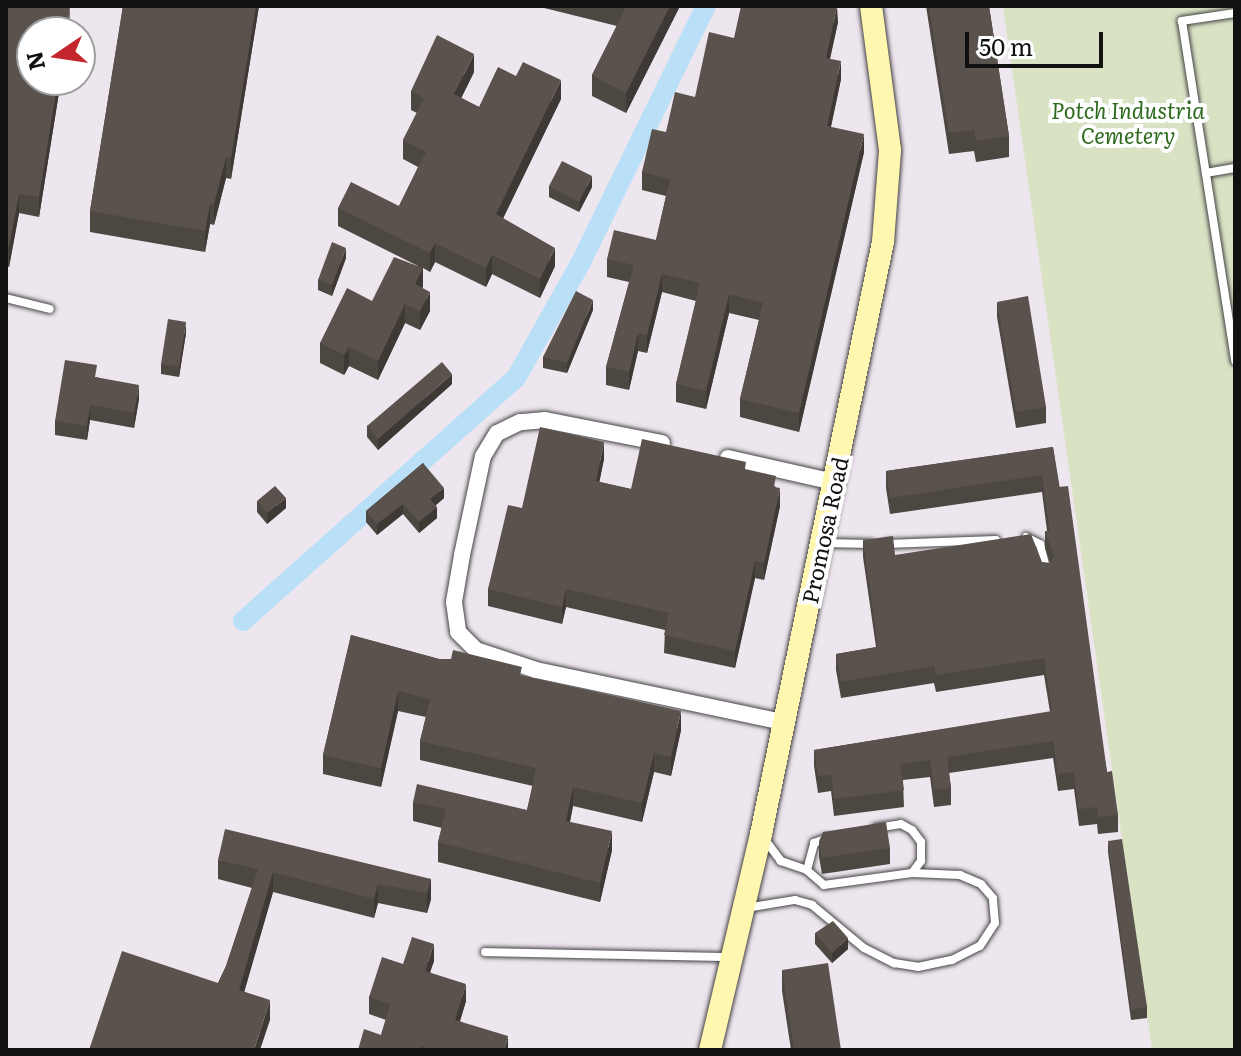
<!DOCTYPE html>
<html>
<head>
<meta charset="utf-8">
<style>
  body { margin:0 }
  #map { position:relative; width:1241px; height:1056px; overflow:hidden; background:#fffdf5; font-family:Literata,serif }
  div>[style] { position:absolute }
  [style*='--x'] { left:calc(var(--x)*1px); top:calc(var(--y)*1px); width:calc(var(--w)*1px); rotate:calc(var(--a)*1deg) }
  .industrial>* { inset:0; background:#eee6ef }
  .cemetery>* { inset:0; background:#d9e3c4 }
  .canal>* { height:20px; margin:-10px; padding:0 10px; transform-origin:10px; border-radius:10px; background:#b9e0f7 }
  .roads { filter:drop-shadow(0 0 2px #444) drop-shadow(0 0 2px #444) }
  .lane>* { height:8px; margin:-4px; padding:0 4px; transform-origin:4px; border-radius:4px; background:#fff }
  .street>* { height:16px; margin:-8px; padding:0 8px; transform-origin:8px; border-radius:8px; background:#fff }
  .secondary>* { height:22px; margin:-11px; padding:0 11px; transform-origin:11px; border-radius:11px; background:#fff6b0 }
  .wall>* { inset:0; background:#4d4742 }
  .shaded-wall>* { inset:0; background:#3f3936 }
  .building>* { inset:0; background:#5a524d }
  span { translate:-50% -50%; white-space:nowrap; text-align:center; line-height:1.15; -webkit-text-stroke:8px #fff; paint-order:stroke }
  .park-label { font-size:22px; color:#2f6b1f; font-style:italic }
  .street-label { font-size:22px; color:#111 }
  .frame { position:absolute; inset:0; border:8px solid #111; pointer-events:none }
  .north { position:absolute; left:16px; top:16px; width:80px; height:80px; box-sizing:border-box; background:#fff; border:2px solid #a0a0a0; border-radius:50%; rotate:257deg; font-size:22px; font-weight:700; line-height:32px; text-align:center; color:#111 }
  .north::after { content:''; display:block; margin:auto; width:28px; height:36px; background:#c4262e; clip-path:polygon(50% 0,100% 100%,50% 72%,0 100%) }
  .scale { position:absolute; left:965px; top:32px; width:138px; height:36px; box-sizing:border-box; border:4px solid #111; border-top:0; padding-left:10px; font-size:24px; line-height:28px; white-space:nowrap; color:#111; -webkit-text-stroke:6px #fff; paint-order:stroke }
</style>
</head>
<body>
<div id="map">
  <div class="industrial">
    <i style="clip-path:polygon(evenodd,6px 6px,1235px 6px,1235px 1050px,6px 1050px,6px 6px,32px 32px,80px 32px,80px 80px,32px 80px,32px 32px)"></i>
  </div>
  <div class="cemetery">
    <i style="clip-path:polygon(1003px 6px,1235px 6px,1235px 1050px,1152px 1050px)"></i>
  </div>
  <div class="canal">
    <i style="--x:243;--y:621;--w:365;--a:-41.7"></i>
    <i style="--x:516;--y:378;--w:133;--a:-60.7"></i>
    <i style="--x:581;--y:262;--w:285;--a:-64"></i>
  </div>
  <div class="roads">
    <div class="lane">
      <i style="--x:1235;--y:13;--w:54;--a:171.4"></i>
      <i style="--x:1182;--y:21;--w:344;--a:81.1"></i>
      <i style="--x:1206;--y:173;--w:29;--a:-10"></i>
      <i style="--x:6;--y:298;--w:45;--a:14"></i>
      <i style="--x:1026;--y:537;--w:16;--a:27"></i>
      <i style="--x:1040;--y:544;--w:30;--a:76"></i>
      <i style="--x:822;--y:543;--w:50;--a:1.1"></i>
      <i style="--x:886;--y:544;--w:110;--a:-2.1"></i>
      <i style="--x:876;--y:828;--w:25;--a:-9"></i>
      <i style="--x:901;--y:824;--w:13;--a:29"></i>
      <i style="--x:912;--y:830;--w:15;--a:53"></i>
      <i style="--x:921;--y:842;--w:19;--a:90"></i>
      <i style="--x:921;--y:861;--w:15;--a:127"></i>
      <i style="--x:807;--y:870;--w:28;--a:-75"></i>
      <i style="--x:814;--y:843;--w:15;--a:-20"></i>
      <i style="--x:746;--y:908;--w:50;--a:-9.3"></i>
      <i style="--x:795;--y:900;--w:18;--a:16"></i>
      <i style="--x:812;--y:905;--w:67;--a:39.6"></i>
      <i style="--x:864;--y:948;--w:34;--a:27"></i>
      <i style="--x:894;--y:963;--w:24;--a:9"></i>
      <i style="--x:918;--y:967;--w:35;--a:-12"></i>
      <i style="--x:952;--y:960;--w:31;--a:-27"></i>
      <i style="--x:980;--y:946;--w:27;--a:-57"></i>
      <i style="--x:995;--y:923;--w:25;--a:-95"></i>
      <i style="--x:993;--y:898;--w:18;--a:-131"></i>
      <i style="--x:981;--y:884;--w:23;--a:-157"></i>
      <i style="--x:960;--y:875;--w:48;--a:-177.6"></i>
      <i style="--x:912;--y:873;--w:89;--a:172.2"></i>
      <i style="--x:824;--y:885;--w:23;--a:-139"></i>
      <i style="--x:807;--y:870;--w:28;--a:-161"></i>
      <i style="--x:781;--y:861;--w:26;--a:-127"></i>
      <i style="--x:485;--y:952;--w:245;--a:1.2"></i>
    </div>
    <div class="street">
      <i style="--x:662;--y:443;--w:119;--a:-168.9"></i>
      <i style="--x:545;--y:420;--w:25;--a:175"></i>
      <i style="--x:520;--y:422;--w:25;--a:154"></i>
      <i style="--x:497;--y:433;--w:27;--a:121"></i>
      <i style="--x:483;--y:456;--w:101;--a:102"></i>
      <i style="--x:462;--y:555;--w:48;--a:99.7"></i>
      <i style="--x:454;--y:602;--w:30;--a:82"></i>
      <i style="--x:458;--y:632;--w:25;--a:45"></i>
      <i style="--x:476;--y:650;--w:63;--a:18.4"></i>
      <i style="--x:536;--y:670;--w:252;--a:11.9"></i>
      <i style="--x:728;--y:458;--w:109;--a:12.8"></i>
    </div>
    <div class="secondary">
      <i style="--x:710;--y:1050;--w:222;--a:-76.7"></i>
      <i style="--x:761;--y:834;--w:604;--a:-78.36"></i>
      <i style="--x:883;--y:242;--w:92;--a:-85.6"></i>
      <i style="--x:890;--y:150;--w:145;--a:-97.5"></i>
    </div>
  </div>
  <div class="wall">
    <i style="clip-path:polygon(6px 6px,70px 27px,69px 32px,32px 32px,61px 80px,39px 217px,19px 213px,9px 267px,6px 266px)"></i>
    <i style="clip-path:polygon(123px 6px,259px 6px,231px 179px,226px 178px,214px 225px,210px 224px,205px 252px,90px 232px,90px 211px)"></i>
    <i style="clip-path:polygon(536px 6px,680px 6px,626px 113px,592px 96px,592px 75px,617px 26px)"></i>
    <i style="clip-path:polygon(926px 6px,989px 6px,1009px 136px,1009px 157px,976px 162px,974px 151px,949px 154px)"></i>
    <i style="clip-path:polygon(838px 22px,830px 59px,841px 79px,831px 127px,864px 152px,799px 432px,740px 417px,740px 399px,759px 320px,729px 313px,706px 409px,676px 402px,676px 384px,696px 301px,662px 292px,647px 353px,638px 351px,629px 390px,606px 385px,606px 367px,629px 282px,607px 277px,607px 259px,656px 240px,666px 196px,642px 190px,642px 172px,666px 132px,695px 97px,734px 38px)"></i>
    <i style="clip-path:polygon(474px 72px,461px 98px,479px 107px,561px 99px,503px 218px,555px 266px,540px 298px,492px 274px,486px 287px,435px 262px,430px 272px,423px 268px,422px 288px,430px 311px,420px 330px,405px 323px,378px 380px,349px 366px,344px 375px,320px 363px,320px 343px,418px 266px,338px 226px,338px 208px,399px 206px,418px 167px,403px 159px,403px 140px,417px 113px,411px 110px,411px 91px)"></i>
    <i style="clip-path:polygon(549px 186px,592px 187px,579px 212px,549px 197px)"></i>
    <i style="clip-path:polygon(346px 258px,332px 296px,318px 290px,318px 280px)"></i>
    <i style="clip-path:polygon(997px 302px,1046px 407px,1046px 423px,1016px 428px,997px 317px)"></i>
    <i style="clip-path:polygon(593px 310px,567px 373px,543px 368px,543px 357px)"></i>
    <i style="clip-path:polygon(186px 333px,179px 377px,161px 374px,161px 364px)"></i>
    <i style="clip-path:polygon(97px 377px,139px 399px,134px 428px,90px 420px,87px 440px,55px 435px,55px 421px)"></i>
    <i style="clip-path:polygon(452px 384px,378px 450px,367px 437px,367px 426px)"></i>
    <i style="clip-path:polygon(1053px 447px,1107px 772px,1118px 815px,1118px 832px,1098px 834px,1097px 824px,1079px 826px,1074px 789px,1058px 791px,1053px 758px,949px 773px,951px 788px,951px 805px,934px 807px,930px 777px,903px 780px,904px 807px,834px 816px,831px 791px,818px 793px,814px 766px,814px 750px,1050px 712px,1044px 675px,936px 692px,934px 683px,841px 698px,836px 670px,836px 654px,876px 647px,863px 557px,863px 540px,895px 555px,1050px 563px,1045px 548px,1045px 531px,1047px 531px,1042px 492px,890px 514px,886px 488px,886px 471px)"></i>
    <i style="clip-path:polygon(604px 459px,599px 482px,631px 489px,746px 470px,776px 487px,780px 506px,764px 580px,755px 578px,735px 668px,664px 653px,665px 630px,566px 607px,562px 624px,488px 606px,488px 589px,522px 508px)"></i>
    <i style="clip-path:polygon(423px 463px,444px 498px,436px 505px,437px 518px,419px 533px,403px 514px,377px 535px,366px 522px,366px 511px)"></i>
    <i style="clip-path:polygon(257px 501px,286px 508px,267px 524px,257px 512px)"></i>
    <i style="clip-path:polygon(351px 635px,439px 659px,522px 676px,681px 730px,671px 776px,654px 772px,642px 822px,573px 806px,570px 822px,612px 850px,600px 902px,438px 862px,438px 842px,442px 828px,413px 821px,413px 802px,527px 810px,533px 786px,420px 760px,420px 741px,426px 717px,398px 711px,381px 787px,323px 774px,323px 755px)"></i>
    <i style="clip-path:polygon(819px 841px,890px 848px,890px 864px,822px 874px,819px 857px)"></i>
    <i style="clip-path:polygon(1108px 841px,1147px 1007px,1147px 1018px,1131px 1020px,1108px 852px)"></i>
    <i style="clip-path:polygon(218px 860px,431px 879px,431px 899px,427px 913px,378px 903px,374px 918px,273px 892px,244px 992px,270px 1020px,218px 983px,226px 966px,252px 888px,218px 879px)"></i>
    <i style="clip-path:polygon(815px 933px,848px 949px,832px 963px,815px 944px)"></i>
    <i style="clip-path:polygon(434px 961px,430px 972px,466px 1001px,460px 1021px,508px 1050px,358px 1050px,381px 1035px,386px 1020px,369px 1014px,369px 997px,403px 964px)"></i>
    <i style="clip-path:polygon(782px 970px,841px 1050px,791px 1050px,782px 991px)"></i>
  </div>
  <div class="shaded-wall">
    <i style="clip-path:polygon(256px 6px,259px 6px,231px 179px,231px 158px)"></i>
    <i style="clip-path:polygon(670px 6px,680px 6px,626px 113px,626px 93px)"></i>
    <i style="clip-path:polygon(837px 6px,838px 22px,826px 76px,826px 58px)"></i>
    <i style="clip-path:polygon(70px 7px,69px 32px,66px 32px)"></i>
    <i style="clip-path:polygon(474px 54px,474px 72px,454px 113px,454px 94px)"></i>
    <i style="clip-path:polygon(841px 61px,841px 79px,827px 144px,827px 126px)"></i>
    <i style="clip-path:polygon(58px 80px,61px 80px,39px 217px,39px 197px)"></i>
    <i style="clip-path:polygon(561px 80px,561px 99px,496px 233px,496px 214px)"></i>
    <i style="clip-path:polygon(864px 134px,864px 152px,799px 432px,799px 413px)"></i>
    <i style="clip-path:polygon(226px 157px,226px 178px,214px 225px,214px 204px)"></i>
    <i style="clip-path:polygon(592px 176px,592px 187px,579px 212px,579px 202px)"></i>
    <i style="clip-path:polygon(19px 194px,19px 213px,9px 267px,9px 247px)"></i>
    <i style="clip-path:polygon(210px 204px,210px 224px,205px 252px,205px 231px)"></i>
    <i style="clip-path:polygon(435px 243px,435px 262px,430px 272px,430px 253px)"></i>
    <i style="clip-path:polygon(346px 248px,346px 258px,332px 296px,332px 285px)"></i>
    <i style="clip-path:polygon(555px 248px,555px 266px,540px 298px,540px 279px)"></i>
    <i style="clip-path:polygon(492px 255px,492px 274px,486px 287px,486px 268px)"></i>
    <i style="clip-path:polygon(423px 268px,423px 287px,415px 303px,415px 284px)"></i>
    <i style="clip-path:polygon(662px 274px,662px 292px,647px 353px,647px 335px)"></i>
    <i style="clip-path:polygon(430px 292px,430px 311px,420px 330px,420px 311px)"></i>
    <i style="clip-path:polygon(729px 294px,729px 313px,706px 409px,706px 391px)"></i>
    <i style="clip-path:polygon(593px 300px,593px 310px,567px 373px,567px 363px)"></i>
    <i style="clip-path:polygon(405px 304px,405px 323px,378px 380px,378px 361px)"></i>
    <i style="clip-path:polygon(186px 322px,186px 333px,179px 377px,179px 367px)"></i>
    <i style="clip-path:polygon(638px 333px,638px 351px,629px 390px,629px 372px)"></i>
    <i style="clip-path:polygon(349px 347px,349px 366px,344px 375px,344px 355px)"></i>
    <i style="clip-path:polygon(452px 374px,452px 384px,378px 450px,378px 439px)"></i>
    <i style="clip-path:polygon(139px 385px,139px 399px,134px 428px,134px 413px)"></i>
    <i style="clip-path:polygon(90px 405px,90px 420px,87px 440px,87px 426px)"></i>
    <i style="clip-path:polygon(604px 442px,604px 459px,596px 499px,596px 481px)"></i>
    <i style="clip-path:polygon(444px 488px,444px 498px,430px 510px,430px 499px)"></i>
    <i style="clip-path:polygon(780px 488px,780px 506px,764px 580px,764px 563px)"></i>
    <i style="clip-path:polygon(286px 498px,286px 508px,267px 524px,267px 513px)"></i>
    <i style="clip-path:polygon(403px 504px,403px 514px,377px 535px,377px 524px)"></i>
    <i style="clip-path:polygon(437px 507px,437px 518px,419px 533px,419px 522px)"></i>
    <i style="clip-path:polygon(755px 561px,755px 578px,735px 668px,735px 651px)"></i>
    <i style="clip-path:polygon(566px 589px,566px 607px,562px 624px,562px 607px)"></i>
    <i style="clip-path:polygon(398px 691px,398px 711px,381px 787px,381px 768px)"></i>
    <i style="clip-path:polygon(681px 711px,681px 730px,671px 776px,671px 757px)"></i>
    <i style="clip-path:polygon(654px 753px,654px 772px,642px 822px,642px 803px)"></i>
    <i style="clip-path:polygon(573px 787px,573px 806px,566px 840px,566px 821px)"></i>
    <i style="clip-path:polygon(612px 831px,612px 850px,600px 902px,600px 883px)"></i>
    <i style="clip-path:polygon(273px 872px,273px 892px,239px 1010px,239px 990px)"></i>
    <i style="clip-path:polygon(431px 879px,431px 899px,427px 913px,427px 893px)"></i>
    <i style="clip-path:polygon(378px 884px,378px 903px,374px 918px,374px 899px)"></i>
    <i style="clip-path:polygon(848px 938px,848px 949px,832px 963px,832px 953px)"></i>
    <i style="clip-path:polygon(434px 944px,434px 961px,425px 987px,425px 971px)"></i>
    <i style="clip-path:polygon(466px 984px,466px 1001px,455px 1037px,455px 1020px)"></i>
    <i style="clip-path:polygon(270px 1000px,270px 1020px,260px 1050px,254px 1050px)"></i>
    <i style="clip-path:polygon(508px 1036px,508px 1050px,504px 1050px)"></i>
  </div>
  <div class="building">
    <i style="clip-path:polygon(6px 6px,63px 6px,70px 7px,66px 32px,32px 32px,32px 80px,58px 80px,39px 197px,19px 194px,9px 247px,6px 246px)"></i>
    <i style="clip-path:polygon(123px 6px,256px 6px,231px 158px,226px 157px,214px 204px,210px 204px,205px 231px,90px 211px)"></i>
    <i style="clip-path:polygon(621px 6px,670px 6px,626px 93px,592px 75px,626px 7px)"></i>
    <i style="clip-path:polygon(741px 6px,837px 6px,826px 58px,841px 61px,827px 126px,864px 134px,799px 413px,740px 399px,763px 303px,729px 294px,706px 391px,676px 384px,700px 283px,662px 274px,647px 335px,638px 333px,629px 372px,606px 367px,634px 265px,607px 259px,614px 230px,656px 240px,670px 179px,642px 172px,652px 129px,666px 132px,675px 92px,695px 97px,709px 32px,734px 38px)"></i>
    <i style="clip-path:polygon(929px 6px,989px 6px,1009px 136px,976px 141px,974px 130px,949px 133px)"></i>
    <i style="clip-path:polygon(437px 35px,474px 54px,454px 94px,479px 107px,498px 67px,516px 76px,523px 62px,561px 80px,496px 214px,555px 248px,540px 279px,492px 255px,486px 268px,435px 243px,430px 253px,338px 208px,351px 182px,399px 206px,426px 152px,403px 140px,424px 98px,411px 91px)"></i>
    <i style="clip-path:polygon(562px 161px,592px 176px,579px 202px,549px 186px)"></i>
    <i style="clip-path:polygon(332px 242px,346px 248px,332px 285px,318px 280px)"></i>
    <i style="clip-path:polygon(394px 257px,423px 268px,415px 284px,430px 292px,420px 311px,405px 304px,378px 361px,349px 347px,344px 355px,320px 343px,347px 288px,372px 301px)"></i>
    <i style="clip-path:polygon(576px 291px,593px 300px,567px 363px,543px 357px)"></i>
    <i style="clip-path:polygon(1028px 296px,1046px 407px,1016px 412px,997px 302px)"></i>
    <i style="clip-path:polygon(168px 319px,186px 322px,179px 367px,161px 364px)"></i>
    <i style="clip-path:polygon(65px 360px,97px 365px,95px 377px,139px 385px,134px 413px,90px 405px,87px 426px,55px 421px)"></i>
    <i style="clip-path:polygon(442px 362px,452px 374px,378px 439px,367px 426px)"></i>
    <i style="clip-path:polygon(540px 427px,604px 442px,596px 481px,631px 489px,642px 439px,746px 462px,745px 469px,776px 476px,774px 487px,780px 488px,764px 563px,755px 561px,735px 651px,664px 635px,669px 613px,566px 589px,562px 607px,488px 589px,508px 505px,522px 508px)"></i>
    <i style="clip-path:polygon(1053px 447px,1059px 487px,1068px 486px,1107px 772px,1112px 771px,1118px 815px,1098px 817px,1097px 807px,1079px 809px,1074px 772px,1058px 774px,1053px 741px,947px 757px,951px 788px,934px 790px,930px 760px,900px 764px,904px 790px,834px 799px,831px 775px,818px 776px,814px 750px,1052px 711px,1044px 658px,936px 675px,934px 666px,841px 682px,836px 654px,878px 647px,863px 540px,893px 536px,895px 555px,1031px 534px,1042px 562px,1050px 563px,1054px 556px,1045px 531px,1050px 531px,1042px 475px,890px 498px,886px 471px)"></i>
    <i style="clip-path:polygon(423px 463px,444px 488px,430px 499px,437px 507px,419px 522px,403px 504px,377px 524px,366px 511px)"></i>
    <i style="clip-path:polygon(275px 486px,286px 498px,267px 513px,257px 501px)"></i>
    <i style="clip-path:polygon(351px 635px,439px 659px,451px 659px,453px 650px,522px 667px,520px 675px,681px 711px,671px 757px,654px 753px,642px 803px,573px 787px,566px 821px,612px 831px,600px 883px,438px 842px,446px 809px,413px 802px,417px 784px,527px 810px,536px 768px,420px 741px,430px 699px,398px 691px,381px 768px,323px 755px)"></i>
    <i style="clip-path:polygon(886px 822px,890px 848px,822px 858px,819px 841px,823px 832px)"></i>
    <i style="clip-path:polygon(225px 829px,431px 879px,427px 893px,378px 884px,374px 899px,273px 872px,239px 990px,270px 1000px,254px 1050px,89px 1050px,122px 951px,218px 983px,226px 966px,258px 869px,218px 860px)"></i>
    <i style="clip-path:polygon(1122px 839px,1147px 1007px,1131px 1010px,1108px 841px)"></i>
    <i style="clip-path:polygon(833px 921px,848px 938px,832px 953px,815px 933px)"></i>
    <i style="clip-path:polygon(412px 937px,434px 944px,425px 971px,466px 984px,455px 1020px,508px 1036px,504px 1050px,434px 1050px,421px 1046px,420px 1050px,358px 1050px,364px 1029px,381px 1035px,390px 1004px,369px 997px,382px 957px,403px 964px)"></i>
    <i style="clip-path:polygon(828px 963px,841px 1050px,794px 1050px,782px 970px)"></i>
  </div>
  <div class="park-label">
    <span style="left:1128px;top:122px">Potch Industria<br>Cemetery</span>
  </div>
  <div class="street-label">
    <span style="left:824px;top:530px;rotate:-78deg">Promosa Road</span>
  </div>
  <div class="frame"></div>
  <div class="north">N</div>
  <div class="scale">50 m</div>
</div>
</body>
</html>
